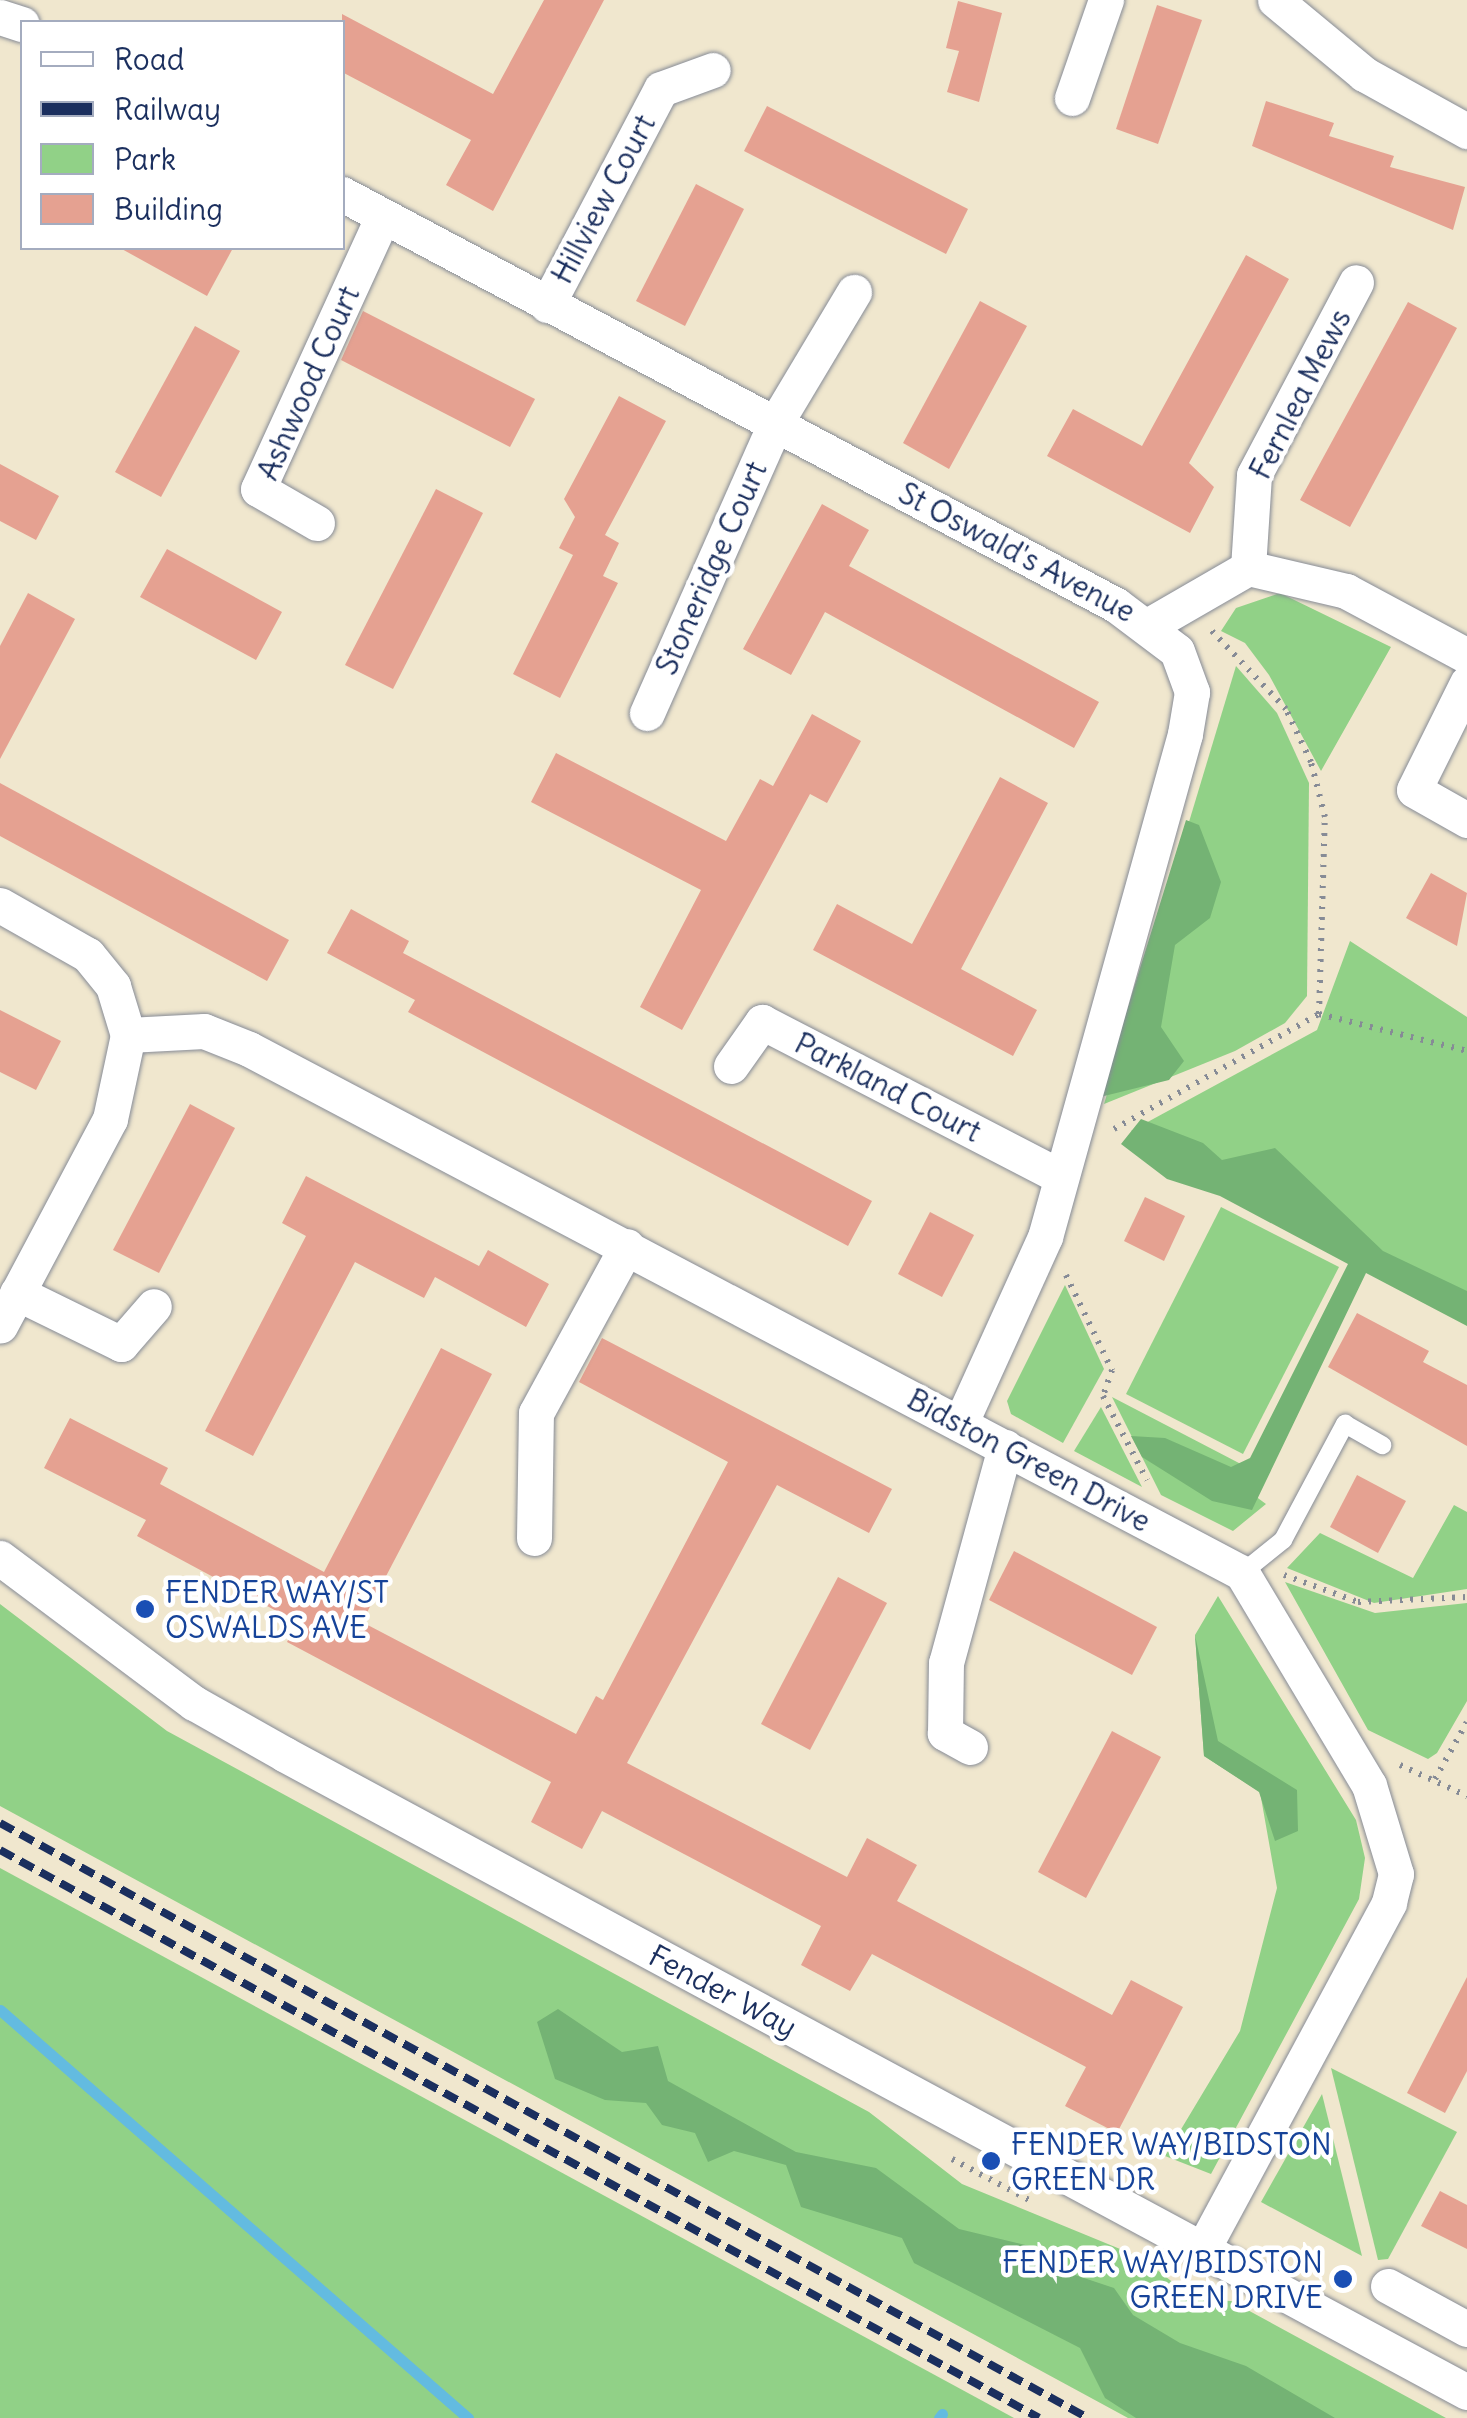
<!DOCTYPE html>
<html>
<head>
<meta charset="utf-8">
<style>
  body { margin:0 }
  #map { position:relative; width:1467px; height:2418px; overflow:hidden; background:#f0e7ce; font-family:Delius,sans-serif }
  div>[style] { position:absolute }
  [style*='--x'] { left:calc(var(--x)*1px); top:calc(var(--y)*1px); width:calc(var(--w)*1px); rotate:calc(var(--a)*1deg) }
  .green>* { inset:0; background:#91d187 }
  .forest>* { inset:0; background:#74b374 }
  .stream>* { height:11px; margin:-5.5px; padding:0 5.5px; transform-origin:5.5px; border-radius:5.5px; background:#63bbe0 }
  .building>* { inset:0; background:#e5a191 }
  .path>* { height:6px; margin-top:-3px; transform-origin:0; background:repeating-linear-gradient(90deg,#868b96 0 2.5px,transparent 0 10.5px) }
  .roads { filter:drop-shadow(0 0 2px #868b96) drop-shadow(0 0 2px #868b96) }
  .service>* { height:18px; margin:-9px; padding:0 9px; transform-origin:9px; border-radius:9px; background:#fff }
  .minor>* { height:35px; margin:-17.5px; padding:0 17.5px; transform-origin:17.5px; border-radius:17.5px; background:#fff }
  .rail>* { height:8px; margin-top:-4px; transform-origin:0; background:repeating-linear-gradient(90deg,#1b2f5e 0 15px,transparent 0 23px) }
  .dots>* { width:28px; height:28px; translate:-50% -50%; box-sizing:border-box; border:5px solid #fff; border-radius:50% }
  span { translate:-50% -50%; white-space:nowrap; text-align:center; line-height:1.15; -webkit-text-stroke:9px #fff; paint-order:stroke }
  .street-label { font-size:30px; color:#1b2f5e }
  .transit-label { font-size:30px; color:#164399 }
  .left { translate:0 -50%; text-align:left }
  .right { translate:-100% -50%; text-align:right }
  .legend { position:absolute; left:20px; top:20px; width:325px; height:230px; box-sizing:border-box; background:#fff; border:2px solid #a4acbf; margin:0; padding:12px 18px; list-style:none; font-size:30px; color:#1b2f5e }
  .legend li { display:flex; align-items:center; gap:20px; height:50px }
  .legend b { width:50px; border:2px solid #a4acbf }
</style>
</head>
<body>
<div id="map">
  <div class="green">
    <i style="clip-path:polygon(1280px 593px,1391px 647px,1321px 771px,1269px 675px,1245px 643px,1221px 631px,1236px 608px)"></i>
    <i style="clip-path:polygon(1236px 666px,1277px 713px,1309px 783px,1307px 996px,1285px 1023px,1235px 1051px,1104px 1104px)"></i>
    <i style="clip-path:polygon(1350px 941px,1467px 1017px,1467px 1322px,1131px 1131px,1317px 1030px)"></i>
    <i style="clip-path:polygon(1221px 1207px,1339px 1267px,1243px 1454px,1126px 1394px)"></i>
    <i style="clip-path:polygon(1065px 1285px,1104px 1369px,1063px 1443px,1011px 1414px,1007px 1401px)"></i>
    <i style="clip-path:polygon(1112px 1397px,1262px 1475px,1251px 1493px,1266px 1504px,1233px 1531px,1161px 1495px)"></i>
    <i style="clip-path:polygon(1101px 1407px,1142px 1487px,1074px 1451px)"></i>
    <i style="clip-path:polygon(1454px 1505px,1467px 1512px,1467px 1589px,1374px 1603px,1287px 1568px,1320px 1533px,1413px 1578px)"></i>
    <i style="clip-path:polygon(1285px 1582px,1375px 1613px,1467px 1603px,1467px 1701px,1437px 1753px,1428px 1759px,1368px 1730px)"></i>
    <i style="clip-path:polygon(1218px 1596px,1356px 1820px,1365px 1858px,1359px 1899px,1211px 2174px,1165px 2156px,1240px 2031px,1277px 1888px,1260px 1792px,1204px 1756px,1195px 1635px)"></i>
    <i style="clip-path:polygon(0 1604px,167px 1731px,869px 2112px,962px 2184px,1142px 2258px,1194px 2299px,1231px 2301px,1446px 2418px,1128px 2418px,0 1806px)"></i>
    <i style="clip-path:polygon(0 1868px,1003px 2412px,1014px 2418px,0 2418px)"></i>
    <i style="clip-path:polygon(1331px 2068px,1457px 2132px,1388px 2259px,1378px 2260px)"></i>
    <i style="clip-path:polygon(1322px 2094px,1362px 2256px,1261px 2202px)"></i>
  </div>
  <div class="forest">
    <i style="clip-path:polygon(1186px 820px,1199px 825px,1221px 882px,1210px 918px,1175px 945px,1161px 1027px,1184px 1061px,1169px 1080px,1100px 1097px)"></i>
    <i style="clip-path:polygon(1141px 1119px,1203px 1143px,1222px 1160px,1275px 1148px,1383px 1251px,1467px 1291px,1467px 1326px,1366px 1273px,1252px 1510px,1212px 1501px,1142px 1457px,1131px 1436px,1165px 1438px,1231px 1467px,1250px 1458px,1348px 1264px,1220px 1196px,1167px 1179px,1121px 1144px)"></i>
    <i style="clip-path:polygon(1195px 1635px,1218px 1741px,1297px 1790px,1298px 1831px,1275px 1841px,1259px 1792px,1204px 1756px)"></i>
    <i style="clip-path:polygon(558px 2009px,622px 2052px,658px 2046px,668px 2081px,796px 2152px,876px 2168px,959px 2229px,1055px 2252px,1069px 2273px,1114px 2288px,1133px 2315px,1180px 2343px,1246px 2366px,1335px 2418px,1136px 2418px,1105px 2398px,1080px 2348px,914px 2263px,902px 2238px,801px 2207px,786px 2165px,734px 2151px,708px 2162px,695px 2133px,662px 2125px,646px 2103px,605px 2100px,555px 2079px,537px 2022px)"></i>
  </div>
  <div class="stream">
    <i style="--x:0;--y:2010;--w:621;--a:41.08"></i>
    <i style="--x:939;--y:2418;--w:5;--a:-53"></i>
  </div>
  <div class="building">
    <i style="clip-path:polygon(544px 0,604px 0,493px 211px,446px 185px,471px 140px,342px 72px,342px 14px,493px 94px)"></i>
    <i style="clip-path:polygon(958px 1px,1002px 13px,979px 102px,947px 92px,959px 51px,946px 48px)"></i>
    <i style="clip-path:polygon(1157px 5px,1202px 20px,1158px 144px,1116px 129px)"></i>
    <i style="clip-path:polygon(1266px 101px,1334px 123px,1329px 136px,1394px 156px,1390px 167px,1465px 187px,1453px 230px,1252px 146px)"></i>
    <i style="clip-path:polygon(767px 106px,968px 209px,946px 254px,744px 151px)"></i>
    <i style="clip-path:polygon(696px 184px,744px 209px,685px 326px,636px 301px)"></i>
    <i style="clip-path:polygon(120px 248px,233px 248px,207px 296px)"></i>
    <i style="clip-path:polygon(1246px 255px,1289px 279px,1189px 463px,1214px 487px,1190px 533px,1047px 456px,1073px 409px,1142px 446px)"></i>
    <i style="clip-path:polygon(980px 301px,1027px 326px,949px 469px,903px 443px)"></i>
    <i style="clip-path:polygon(1408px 302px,1457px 328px,1350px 527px,1300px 500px)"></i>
    <i style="clip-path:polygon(363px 311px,535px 399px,510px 447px,341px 360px)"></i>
    <i style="clip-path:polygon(195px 326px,240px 351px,161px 497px,115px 472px)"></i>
    <i style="clip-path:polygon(619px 396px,666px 421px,605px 535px,619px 543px,603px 576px,618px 583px,560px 698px,513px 674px,573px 555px,559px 548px,575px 517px,564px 499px)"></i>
    <i style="clip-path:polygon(0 464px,59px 496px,36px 540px,0 521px)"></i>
    <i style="clip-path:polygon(436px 489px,483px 513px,393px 689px,345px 665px)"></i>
    <i style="clip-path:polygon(822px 504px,869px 530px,849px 566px,1099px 702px,1074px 748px,825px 612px,791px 675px,743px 649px)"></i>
    <i style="clip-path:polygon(167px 549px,282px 612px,256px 660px,140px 597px)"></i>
    <i style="clip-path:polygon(28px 593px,75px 619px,0 759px,0 646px)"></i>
    <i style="clip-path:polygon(812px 714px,861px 741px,827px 803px,810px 794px,682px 1030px,640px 1007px,701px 890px,531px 802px,556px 753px,726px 841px,760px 779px,773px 786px)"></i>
    <i style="clip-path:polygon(1000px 777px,1048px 803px,961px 969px,1037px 1010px,1013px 1056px,813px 950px,837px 904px,912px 944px)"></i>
    <i style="clip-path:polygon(0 783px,289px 940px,267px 981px,0 836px)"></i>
    <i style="clip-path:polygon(1431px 873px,1467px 893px,1457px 946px,1406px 918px)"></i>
    <i style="clip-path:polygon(351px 909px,409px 941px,403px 953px,872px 1201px,848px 1246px,408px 1012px,415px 1000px,327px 953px)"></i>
    <i style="clip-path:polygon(0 1010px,61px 1041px,36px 1090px,0 1072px)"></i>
    <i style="clip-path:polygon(190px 1104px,235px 1128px,159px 1273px,113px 1250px)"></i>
    <i style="clip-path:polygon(306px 1176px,479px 1266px,488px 1250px,549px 1284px,526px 1327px,435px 1277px,424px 1298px,355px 1262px,253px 1456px,205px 1431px,306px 1236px,282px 1223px)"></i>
    <i style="clip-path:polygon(1145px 1197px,1185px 1216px,1164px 1261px,1124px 1241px)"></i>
    <i style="clip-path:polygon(930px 1212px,974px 1235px,942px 1297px,898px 1274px)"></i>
    <i style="clip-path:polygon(1357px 1313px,1429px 1351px,1423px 1362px,1467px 1385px,1467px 1446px,1328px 1367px)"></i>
    <i style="clip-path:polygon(602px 1338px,892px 1489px,869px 1533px,777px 1485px,627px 1763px,847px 1877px,867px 1838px,917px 1865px,897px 1901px,1112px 2015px,1131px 1980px,1183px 2007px,1117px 2133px,1065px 2106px,1086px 2067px,872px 1954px,850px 1991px,801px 1965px,821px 1926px,602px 1811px,582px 1849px,531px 1822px,551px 1782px,287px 1642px,297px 1622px,137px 1536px,146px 1520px,44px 1468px,70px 1418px,168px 1468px,160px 1484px,324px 1572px,441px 1348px,492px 1374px,362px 1622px,576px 1734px,596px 1696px,603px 1700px,728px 1462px,579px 1382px)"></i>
    <i style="clip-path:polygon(1357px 1475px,1406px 1501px,1378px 1553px,1330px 1527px)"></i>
    <i style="clip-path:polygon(1014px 1551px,1157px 1627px,1132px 1675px,989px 1600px)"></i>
    <i style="clip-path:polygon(838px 1577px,887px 1603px,810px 1750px,761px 1724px)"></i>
    <i style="clip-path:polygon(1112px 1731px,1161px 1757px,1086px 1898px,1038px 1872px)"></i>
    <i style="clip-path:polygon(1467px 1977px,1467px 2071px,1445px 2113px,1407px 2093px)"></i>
    <i style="clip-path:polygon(1440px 2191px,1467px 2205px,1467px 2249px,1421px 2226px)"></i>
  </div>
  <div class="path">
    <i style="--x:1319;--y:1014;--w:153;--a:14"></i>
    <i style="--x:1114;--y:1129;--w:235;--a:-29.3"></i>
    <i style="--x:1319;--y:1014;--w:197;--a:-88.3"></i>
    <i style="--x:1325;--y:817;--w:57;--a:-104.3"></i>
    <i style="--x:1311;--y:762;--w:59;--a:-115.3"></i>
    <i style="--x:1286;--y:709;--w:110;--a:-133.5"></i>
    <i style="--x:1066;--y:1275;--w:106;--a:64.2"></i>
    <i style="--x:1112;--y:1370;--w:28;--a:109"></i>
    <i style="--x:1103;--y:1396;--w:95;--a:62.4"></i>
    <i style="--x:1284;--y:1575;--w:79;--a:20"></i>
    <i style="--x:1358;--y:1602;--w:109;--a:-2.6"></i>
    <i style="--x:1400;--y:1765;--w:74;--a:24.8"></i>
    <i style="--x:1435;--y:1779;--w:65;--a:-60.7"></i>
    <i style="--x:952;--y:2159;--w:87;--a:28"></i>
  </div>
  <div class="roads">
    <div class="service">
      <i style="--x:1242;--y:1573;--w:53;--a:-38.8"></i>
      <i style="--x:1283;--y:1540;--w:132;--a:-61.9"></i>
      <i style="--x:1345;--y:1424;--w:43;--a:29.6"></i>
    </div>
    <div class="minor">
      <i style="--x:1275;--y:0;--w:116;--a:39.7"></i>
      <i style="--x:1364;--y:74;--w:118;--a:29"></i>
      <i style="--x:0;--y:17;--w:23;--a:18"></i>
      <i style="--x:1072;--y:98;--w:104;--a:-70.9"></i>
      <i style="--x:342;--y:194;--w:876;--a:27.97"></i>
      <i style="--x:1116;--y:605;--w:76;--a:37"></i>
      <i style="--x:1177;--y:651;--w:44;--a:69.9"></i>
      <i style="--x:1192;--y:692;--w:43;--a:99.5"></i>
      <i style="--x:1185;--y:734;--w:522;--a:105.55"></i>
      <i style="--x:1045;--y:1237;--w:205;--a:114.4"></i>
      <i style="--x:547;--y:305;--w:244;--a:-62.2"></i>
      <i style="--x:661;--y:89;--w:55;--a:-20.1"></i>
      <i style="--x:317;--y:523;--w:68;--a:-150"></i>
      <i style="--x:258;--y:489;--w:300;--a:-65.4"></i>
      <i style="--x:1248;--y:568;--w:93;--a:-86.3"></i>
      <i style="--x:1254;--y:475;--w:218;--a:-62.1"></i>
      <i style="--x:1151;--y:624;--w:112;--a:-30"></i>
      <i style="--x:1248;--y:568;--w:101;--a:13.2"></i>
      <i style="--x:1346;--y:591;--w:137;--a:28.2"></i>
      <i style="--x:1467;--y:683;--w:119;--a:116.4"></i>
      <i style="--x:1414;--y:790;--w:61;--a:29.5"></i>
      <i style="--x:647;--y:713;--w:316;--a:-66.1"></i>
      <i style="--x:775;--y:424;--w:154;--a:-59.1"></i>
      <i style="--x:0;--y:905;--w:101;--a:29.6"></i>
      <i style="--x:88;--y:955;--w:40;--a:51"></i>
      <i style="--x:113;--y:986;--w:51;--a:73"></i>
      <i style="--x:128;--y:1035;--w:86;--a:102.1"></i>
      <i style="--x:110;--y:1119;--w:234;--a:118"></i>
      <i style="--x:128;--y:1035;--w:76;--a:-3"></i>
      <i style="--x:204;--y:1031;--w:48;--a:21.8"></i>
      <i style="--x:249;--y:1049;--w:1123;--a:27.82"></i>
      <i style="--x:1242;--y:1573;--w:247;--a:59.1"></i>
      <i style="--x:1369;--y:1785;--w:93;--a:73.1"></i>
      <i style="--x:1396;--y:1874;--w:30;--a:104"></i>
      <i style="--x:1389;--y:1903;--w:393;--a:118.3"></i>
      <i style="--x:731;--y:1066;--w:54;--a:-54.8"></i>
      <i style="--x:762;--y:1022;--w:337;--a:27.4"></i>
      <i style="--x:17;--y:1293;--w:116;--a:26.1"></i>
      <i style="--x:121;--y:1344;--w:50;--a:-49"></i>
      <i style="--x:534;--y:1538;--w:125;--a:-89.1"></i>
      <i style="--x:536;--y:1413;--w:190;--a:-61.4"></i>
      <i style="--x:0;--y:1558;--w:242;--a:36.8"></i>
      <i style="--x:194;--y:1703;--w:103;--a:29.5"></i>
      <i style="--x:284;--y:1754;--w:1344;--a:28.34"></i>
      <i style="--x:970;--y:1747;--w:29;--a:-151"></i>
      <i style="--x:945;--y:1733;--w:70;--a:-89.2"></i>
      <i style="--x:946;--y:1663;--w:224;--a:-74.7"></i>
      <i style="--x:1388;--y:2286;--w:90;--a:28.6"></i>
    </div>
  </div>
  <div class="rail">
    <i style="--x:0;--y:1823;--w:1240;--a:28.67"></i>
    <i style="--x:0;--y:1850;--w:1184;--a:28.66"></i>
  </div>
  <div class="dots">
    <i style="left:145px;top:1609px;background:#1a4fb4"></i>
    <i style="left:991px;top:2161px;background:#1a4fb4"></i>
    <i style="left:1343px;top:2279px;background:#1a4fb4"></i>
  </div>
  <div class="street-label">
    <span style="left:603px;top:199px;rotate:-62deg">Hillview Court</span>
    <span style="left:308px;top:383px;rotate:-66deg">Ashwood Court</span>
    <span style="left:1300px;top:394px;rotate:-63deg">Fernlea Mews</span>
    <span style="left:1017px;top:552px;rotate:28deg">St Oswald's Avenue</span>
    <span style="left:711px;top:568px;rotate:-66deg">Stoneridge Court</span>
    <span style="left:888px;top:1087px;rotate:27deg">Parkland Court</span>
    <span style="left:1029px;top:1460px;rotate:28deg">Bidston Green Drive</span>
    <span style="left:723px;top:1991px;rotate:28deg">Fender Way</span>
  </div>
  <div class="transit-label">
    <span class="left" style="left:165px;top:1609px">FENDER WAY/ST<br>OSWALDS AVE</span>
    <span class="left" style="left:1011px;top:2161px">FENDER WAY/BIDSTON<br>GREEN DR</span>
    <span class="right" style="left:1323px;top:2279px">FENDER WAY/BIDSTON<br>GREEN DRIVE</span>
  </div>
  <ul class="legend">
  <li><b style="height:12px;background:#fff"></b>Road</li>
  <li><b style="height:12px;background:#1b2f5e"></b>Railway</li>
  <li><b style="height:28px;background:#91d187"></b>Park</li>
  <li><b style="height:28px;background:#e5a191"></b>Building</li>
  </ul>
</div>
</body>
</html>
